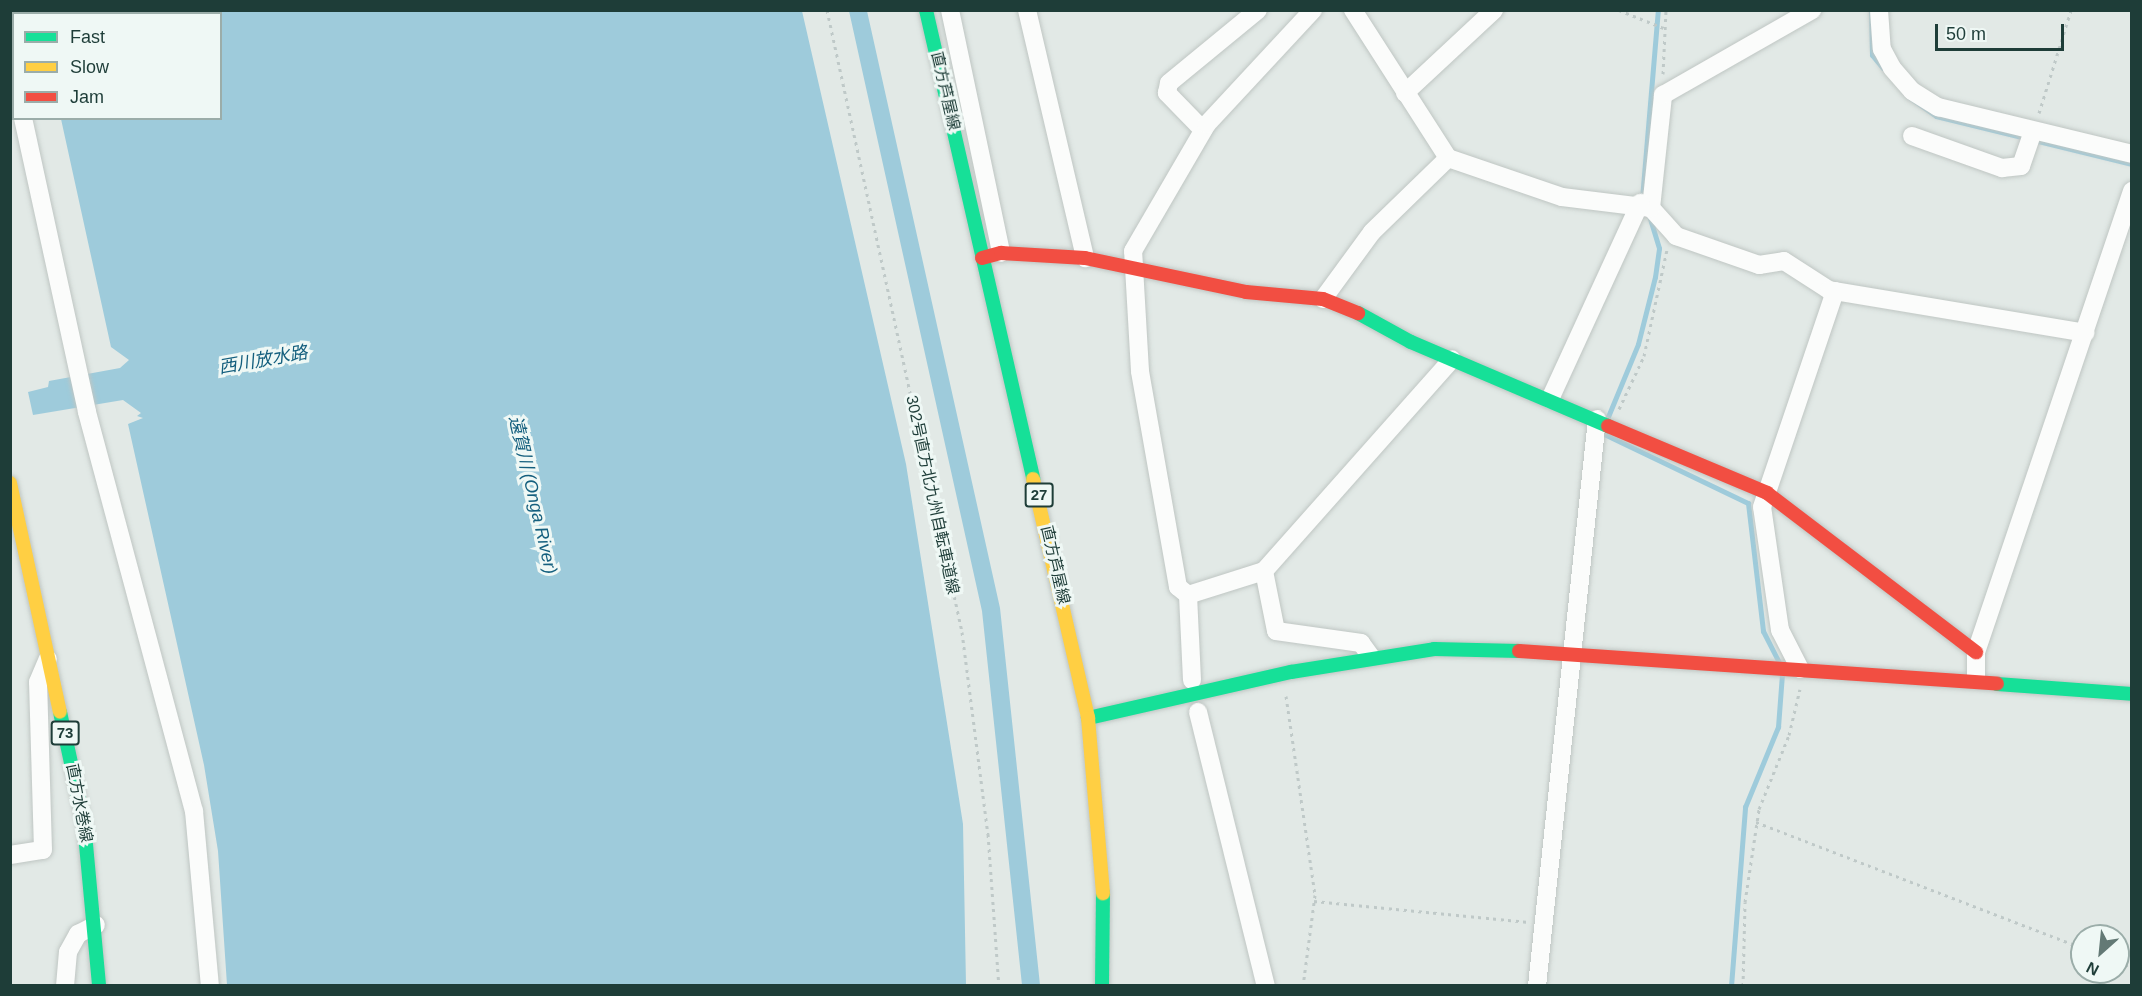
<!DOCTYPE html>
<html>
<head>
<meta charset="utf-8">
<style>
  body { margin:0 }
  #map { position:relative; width:2142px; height:996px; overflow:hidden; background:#e2e9e6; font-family:Helvetica,"Noto Sans JP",sans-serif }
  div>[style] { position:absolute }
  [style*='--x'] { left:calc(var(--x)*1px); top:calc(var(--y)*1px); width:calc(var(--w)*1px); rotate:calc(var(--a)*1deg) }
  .water>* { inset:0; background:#9ecbdb }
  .stream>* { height:5px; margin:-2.5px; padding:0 2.5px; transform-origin:2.5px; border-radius:2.5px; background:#9ecbdb }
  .path>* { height:3px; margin-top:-1.5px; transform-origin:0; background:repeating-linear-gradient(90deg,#bfc9c8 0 3px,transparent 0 7.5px) }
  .roads { filter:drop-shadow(0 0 2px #bfc6c3) drop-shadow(0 0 2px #bfc6c3) }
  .street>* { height:18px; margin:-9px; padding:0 9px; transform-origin:9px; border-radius:9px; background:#fbfcfb }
  .fast>* { height:14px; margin:-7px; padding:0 7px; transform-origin:7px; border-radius:7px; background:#16e098 }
  .slow>* { height:14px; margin:-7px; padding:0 7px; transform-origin:7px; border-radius:7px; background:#ffcf43 }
  .jam>* { height:14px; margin:-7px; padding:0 7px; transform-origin:7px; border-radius:7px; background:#f24e42 }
  span { translate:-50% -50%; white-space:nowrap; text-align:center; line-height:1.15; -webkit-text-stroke:6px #eff8f5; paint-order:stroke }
  .shield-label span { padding:2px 4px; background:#eff8f5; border:2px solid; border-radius:4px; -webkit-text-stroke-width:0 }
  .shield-label { font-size:15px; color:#1e3d38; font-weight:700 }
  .street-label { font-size:16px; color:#1e3d38 }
  .water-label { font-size:18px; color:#145f7e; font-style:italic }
  .frame { position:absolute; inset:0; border:12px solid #1e3d38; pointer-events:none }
  .legend { position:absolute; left:12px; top:12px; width:210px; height:108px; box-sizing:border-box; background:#eff8f5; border:2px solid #9bada9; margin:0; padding:8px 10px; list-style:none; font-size:18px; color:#1e3d38 }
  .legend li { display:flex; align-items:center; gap:12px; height:30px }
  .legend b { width:30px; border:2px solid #9bada9 }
  .north { position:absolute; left:2070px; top:924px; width:60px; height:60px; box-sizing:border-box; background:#eff8f5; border:2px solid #9bada9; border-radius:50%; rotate:207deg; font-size:16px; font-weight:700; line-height:24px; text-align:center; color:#1e3d38 }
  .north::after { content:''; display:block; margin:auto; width:21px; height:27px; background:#637975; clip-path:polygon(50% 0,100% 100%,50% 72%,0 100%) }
  .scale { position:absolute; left:1935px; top:24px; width:129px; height:27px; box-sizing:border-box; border:3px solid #1e3d38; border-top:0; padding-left:8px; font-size:18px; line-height:21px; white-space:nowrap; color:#1e3d38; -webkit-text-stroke:4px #eff8f5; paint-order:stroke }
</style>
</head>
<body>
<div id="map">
  <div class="water">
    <i style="clip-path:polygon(38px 11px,802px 11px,906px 464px,963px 824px,966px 985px,227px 985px,218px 851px,204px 765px,128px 424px,143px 418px,137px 416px,141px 413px,123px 400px,33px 415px,28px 392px,48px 387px,49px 381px,120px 368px,129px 360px,111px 347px,61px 119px,220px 118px,220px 14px)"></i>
    <i style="clip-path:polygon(849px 11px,867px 11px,1000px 608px,1040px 985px,1022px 985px,982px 611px)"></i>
  </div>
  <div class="stream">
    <i style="--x:1871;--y:10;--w:45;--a:88.7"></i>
    <i style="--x:1872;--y:55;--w:17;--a:50"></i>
    <i style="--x:1909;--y:97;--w:33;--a:35"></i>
    <i style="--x:1936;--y:116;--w:202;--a:13.8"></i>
    <i style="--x:1642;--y:199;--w:190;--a:-85.2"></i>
    <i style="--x:1607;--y:419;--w:81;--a:-67.5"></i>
    <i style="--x:1638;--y:344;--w:69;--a:-75.8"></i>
    <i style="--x:1655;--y:277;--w:29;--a:-82"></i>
    <i style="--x:1659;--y:248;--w:34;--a:-107"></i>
    <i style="--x:1604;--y:434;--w:160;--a:25.6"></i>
    <i style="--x:1748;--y:503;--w:129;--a:83.3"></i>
    <i style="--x:1763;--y:631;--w:35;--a:63"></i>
    <i style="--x:1731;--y:986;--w:180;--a:-85.5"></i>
    <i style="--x:1745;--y:807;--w:87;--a:-67.6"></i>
    <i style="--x:1778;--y:727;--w:53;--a:-85.7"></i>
  </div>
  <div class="path">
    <i style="--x:827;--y:10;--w:636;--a:77.75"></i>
    <i style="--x:962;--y:632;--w:204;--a:82.7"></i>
    <i style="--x:988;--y:834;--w:152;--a:85.9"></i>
    <i style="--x:1619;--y:10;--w:51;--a:22"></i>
    <i style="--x:1663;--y:74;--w:64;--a:-87.3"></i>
    <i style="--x:2039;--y:113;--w:108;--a:-72.7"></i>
    <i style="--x:1619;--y:409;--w:59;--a:-64.7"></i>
    <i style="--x:1644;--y:356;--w:108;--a:-77.8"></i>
    <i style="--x:1286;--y:696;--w:201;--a:81.7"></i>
    <i style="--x:1315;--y:895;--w:92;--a:97.5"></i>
    <i style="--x:1756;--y:822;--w:350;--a:21.1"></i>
    <i style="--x:1314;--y:901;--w:215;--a:5.6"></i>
    <i style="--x:2118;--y:962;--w:15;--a:20"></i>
    <i style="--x:1743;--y:986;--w:84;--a:-88.6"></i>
    <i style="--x:1745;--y:902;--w:94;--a:-81.4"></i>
    <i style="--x:1759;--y:809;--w:80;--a:-67.9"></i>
    <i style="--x:1789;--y:735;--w:47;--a:-76.6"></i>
  </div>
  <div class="roads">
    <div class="street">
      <i style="--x:950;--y:10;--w:248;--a:78.1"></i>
      <i style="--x:1027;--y:10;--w:255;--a:76.8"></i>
      <i style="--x:1353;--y:10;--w:176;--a:57.3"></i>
      <i style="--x:1879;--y:10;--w:39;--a:86"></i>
      <i style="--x:1882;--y:49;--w:21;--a:62"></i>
      <i style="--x:1892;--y:68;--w:30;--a:49"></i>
      <i style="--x:1912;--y:91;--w:31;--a:32"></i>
      <i style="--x:1938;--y:107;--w:200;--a:13.6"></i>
      <i style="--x:10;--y:62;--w:15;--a:74"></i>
      <i style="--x:1405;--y:93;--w:122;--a:-43"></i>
      <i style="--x:23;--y:118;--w:301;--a:77.7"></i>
      <i style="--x:87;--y:412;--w:413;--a:75"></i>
      <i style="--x:194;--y:811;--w:176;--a:84.8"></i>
      <i style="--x:1203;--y:130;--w:52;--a:-134.2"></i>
      <i style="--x:1167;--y:93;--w:10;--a:-79"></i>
      <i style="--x:1169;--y:83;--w:115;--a:-39.4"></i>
      <i style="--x:1912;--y:136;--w:96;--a:19.6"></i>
      <i style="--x:2002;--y:168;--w:19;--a:-6"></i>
      <i style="--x:2021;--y:166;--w:36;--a:-71"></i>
      <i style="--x:1651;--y:208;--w:38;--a:48"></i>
      <i style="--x:1676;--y:236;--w:88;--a:19.3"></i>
      <i style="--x:1759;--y:265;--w:25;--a:-9"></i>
      <i style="--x:1784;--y:261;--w:54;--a:32.8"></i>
      <i style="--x:1829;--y:290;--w:260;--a:9.5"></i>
      <i style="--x:1323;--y:299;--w:83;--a:-53.8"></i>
      <i style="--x:1372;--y:232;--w:106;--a:-44.2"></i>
      <i style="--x:1448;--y:158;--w:120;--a:18.9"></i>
      <i style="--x:1562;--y:197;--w:90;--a:7"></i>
      <i style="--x:1651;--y:208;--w:114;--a:-83.9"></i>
      <i style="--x:1663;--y:95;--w:172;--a:-29.7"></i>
      <i style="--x:1550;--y:399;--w:216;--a:-65.3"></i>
      <i style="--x:1264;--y:571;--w:61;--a:78.7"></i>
      <i style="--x:1276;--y:631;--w:86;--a:8"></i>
      <i style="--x:1361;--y:643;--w:17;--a:54"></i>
      <i style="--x:1188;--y:595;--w:80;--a:-17.5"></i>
      <i style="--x:1264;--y:571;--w:283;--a:-48.4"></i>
      <i style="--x:1800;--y:669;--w:44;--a:-117.1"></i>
      <i style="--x:1780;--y:630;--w:124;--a:-98.3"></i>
      <i style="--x:1762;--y:507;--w:228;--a:-71.3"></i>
      <i style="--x:1192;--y:680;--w:85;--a:-92.7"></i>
      <i style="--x:1188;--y:595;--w:13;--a:-141"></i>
      <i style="--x:1178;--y:587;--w:219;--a:-100"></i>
      <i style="--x:1140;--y:371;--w:120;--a:-93.3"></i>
      <i style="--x:1133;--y:251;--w:147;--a:-59.8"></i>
      <i style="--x:1207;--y:124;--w:156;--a:-47.1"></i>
      <i style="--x:1976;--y:680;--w:28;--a:-90"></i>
      <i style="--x:1976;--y:652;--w:487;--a:-71.3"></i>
      <i style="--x:1198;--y:712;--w:282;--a:76.1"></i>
      <i style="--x:10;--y:855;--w:33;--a:-9"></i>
      <i style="--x:43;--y:850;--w:168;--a:-91.7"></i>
      <i style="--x:38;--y:682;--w:25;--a:-67"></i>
      <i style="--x:65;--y:986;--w:34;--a:-85"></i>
      <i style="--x:68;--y:952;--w:21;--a:-61"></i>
      <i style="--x:78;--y:934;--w:20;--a:-27"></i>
      <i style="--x:1537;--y:986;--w:570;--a:-83.96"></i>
    </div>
    <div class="fast">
      <i style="--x:926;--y:10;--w:481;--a:77.1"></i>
      <i style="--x:1358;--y:313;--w:60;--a:28.7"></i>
      <i style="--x:1411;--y:342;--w:214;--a:23.1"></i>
      <i style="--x:1997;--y:684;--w:135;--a:4.2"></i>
      <i style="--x:60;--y:712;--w:114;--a:77.8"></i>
      <i style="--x:84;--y:823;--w:164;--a:84.7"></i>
      <i style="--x:1088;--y:718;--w:208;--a:-12.8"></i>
      <i style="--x:1291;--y:672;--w:145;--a:-9.1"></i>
      <i style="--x:1434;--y:649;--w:85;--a:1.3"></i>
      <i style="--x:1102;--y:986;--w:93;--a:-89.4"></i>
    </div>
    <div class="slow">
      <i style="--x:1033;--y:479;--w:245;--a:77"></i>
      <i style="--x:1088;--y:718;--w:176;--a:85.1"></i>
      <i style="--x:10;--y:483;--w:234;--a:77.7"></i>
    </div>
    <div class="jam">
      <i style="--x:982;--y:258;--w:20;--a:-15"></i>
      <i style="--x:1001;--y:253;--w:84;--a:3.4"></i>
      <i style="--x:1085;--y:258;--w:165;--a:11.9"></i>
      <i style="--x:1246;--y:292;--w:77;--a:5.2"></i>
      <i style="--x:1323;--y:299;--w:38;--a:22"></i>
      <i style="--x:1608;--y:426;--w:173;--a:22.8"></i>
      <i style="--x:1767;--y:493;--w:263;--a:37.3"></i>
      <i style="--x:1519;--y:651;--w:479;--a:3.9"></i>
    </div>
  </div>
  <div class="shield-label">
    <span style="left:1039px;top:495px">27</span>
    <span style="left:65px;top:733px">73</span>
  </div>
  <div class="street-label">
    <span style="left:945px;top:91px;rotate:77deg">直方芦屋線</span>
    <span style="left:932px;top:495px;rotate:78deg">302号直方北九州自転車道線</span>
    <span style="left:1055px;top:565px;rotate:77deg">直方芦屋線</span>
    <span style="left:79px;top:803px;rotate:79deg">直方水巻線</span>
  </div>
  <div class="water-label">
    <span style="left:263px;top:360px;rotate:-10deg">西川放水路</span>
    <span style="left:533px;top:495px;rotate:77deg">遠賀川 (Onga River)</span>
  </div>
  <div class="frame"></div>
  <ul class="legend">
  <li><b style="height:8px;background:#16e098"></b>Fast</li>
  <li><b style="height:8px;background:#ffcf43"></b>Slow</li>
  <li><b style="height:8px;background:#f24e42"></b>Jam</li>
  </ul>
  <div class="north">N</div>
  <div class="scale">50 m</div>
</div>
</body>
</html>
